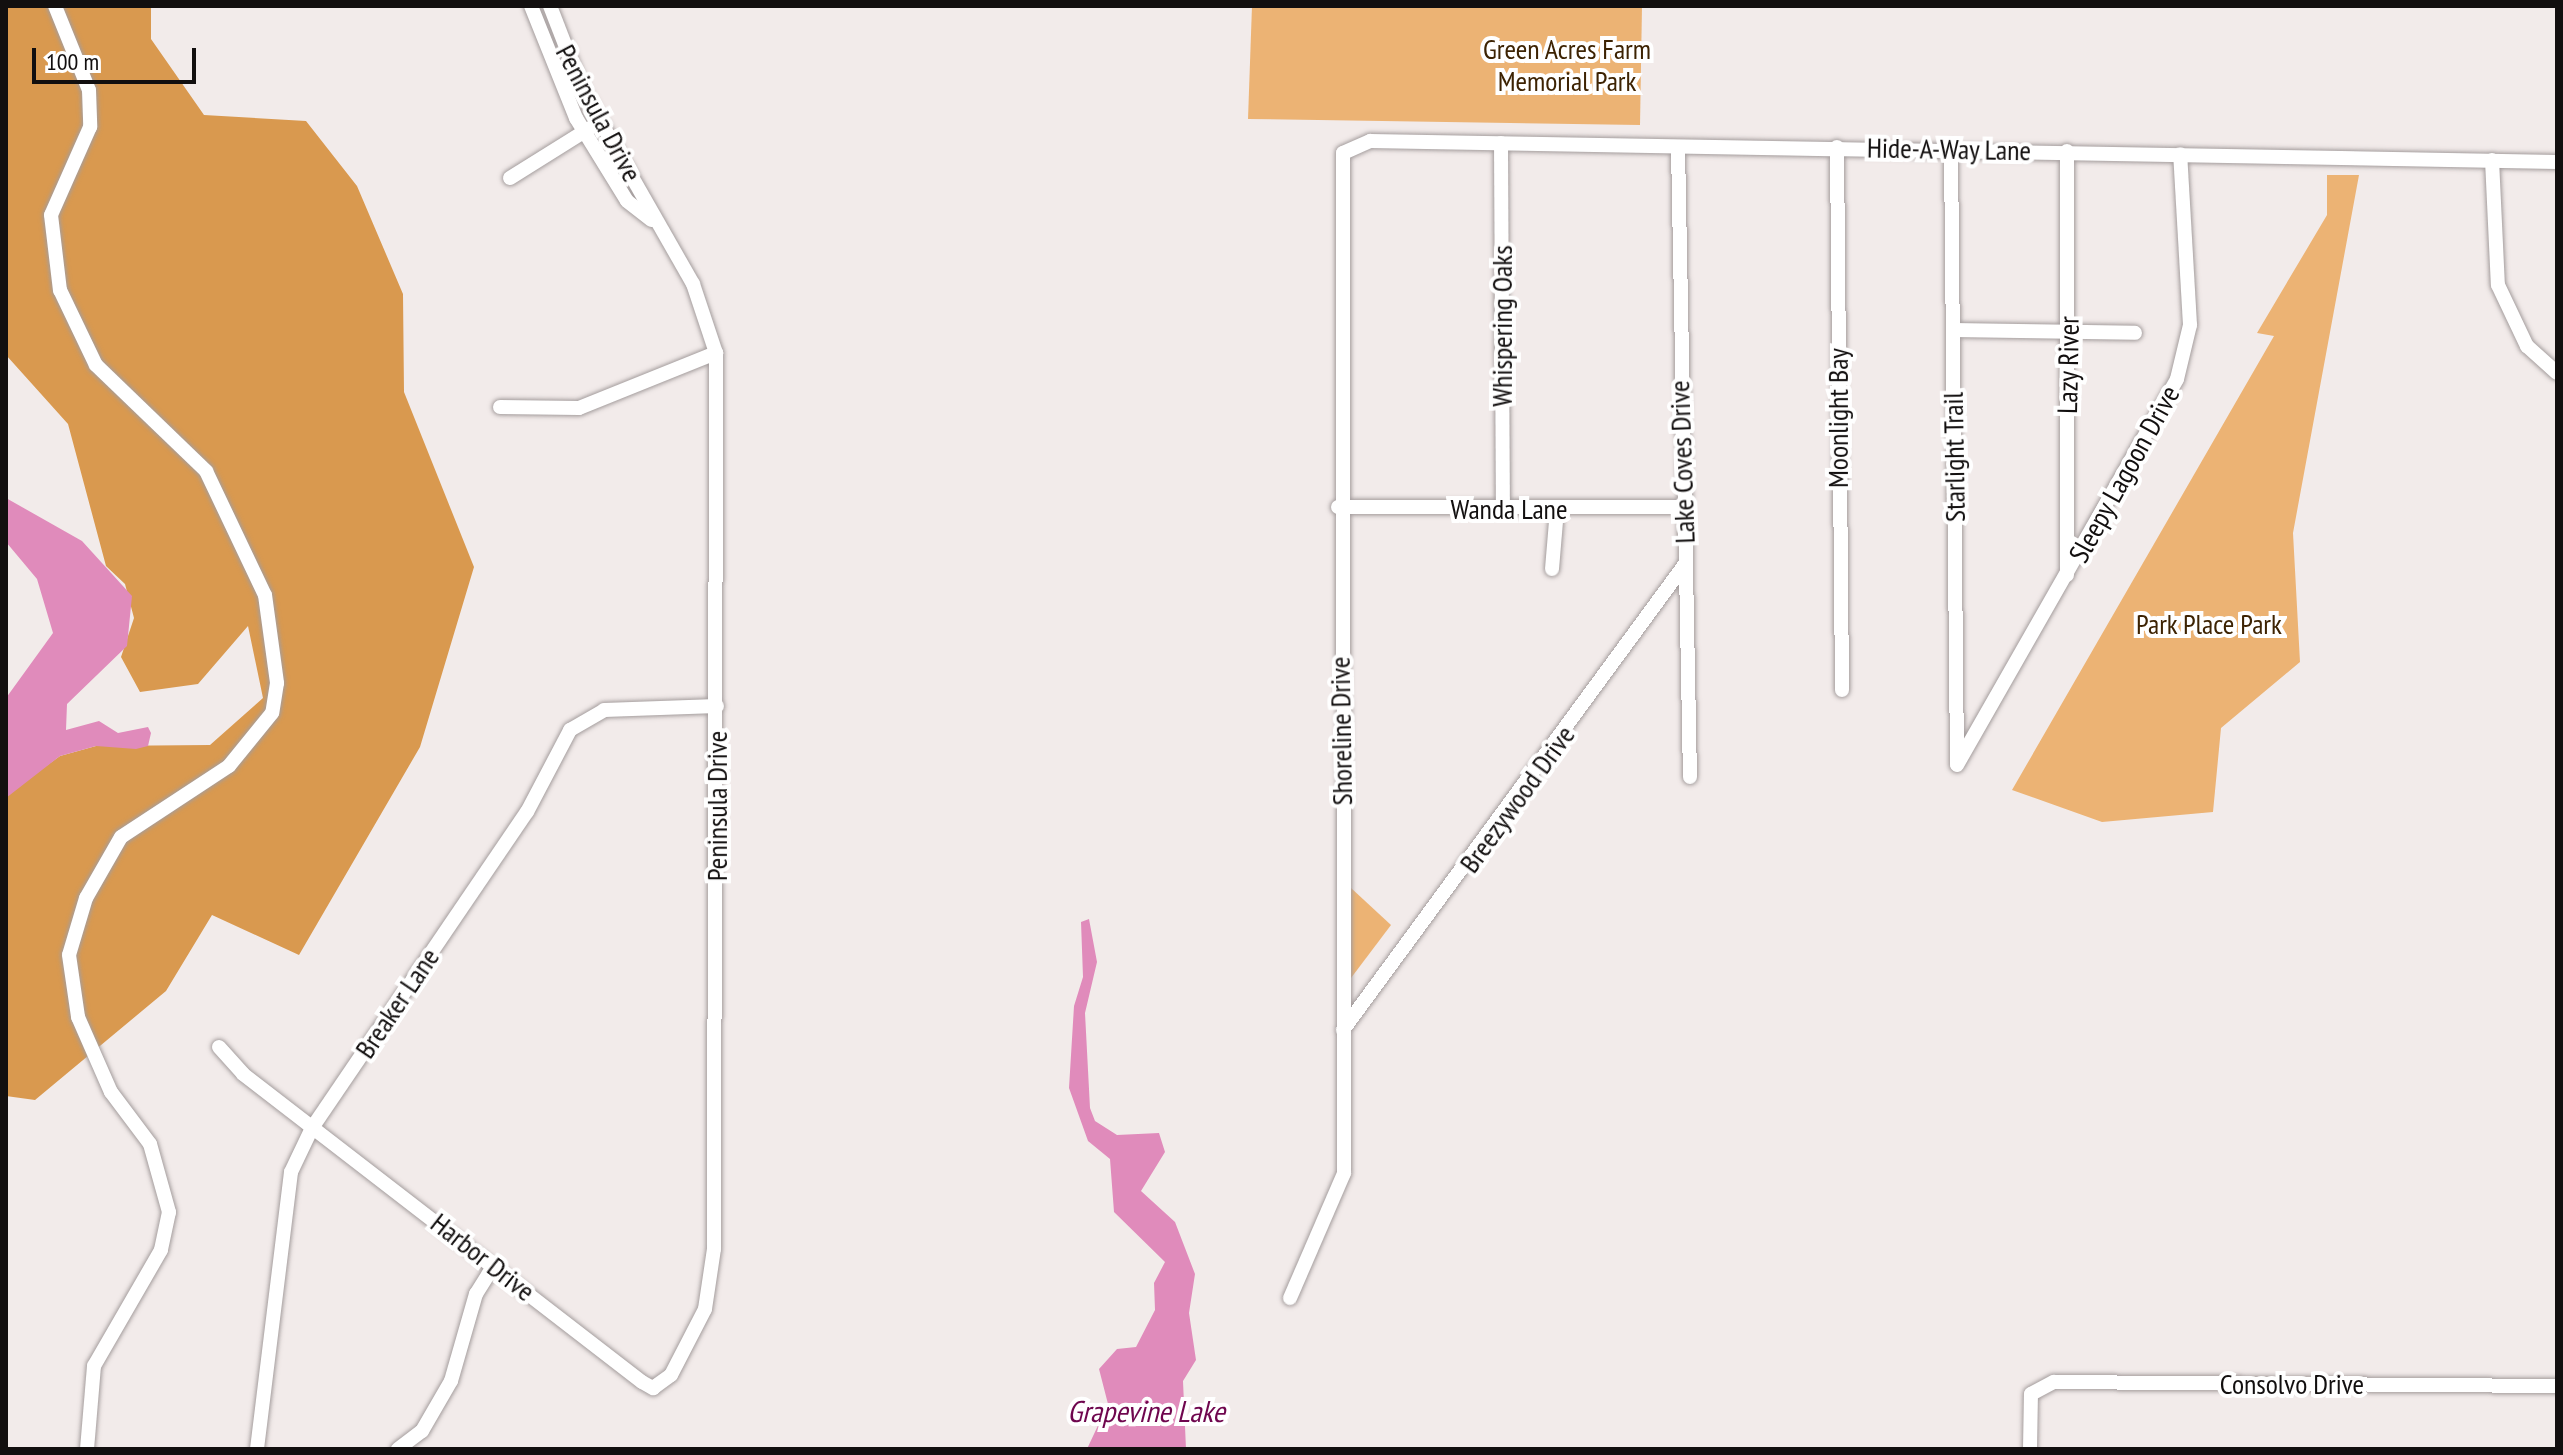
<!DOCTYPE html>
<html>
<head>
<meta charset="utf-8">
<style>
  body { margin:0 }
  #map { position:relative; width:2563px; height:1455px; overflow:hidden; background:#f2ebea; font-family:"PT Sans Narrow",sans-serif }
  div>[style] { position:absolute }
  [style*='--x'] { left:calc(var(--x)*1px); top:calc(var(--y)*1px); width:calc(var(--w)*1px); rotate:calc(var(--a)*1deg) }
  .green>* { inset:0; background:#ecb374 }
  .forest>* { inset:0; background:#d9994f }
  .water>* { inset:0; background:#e08bbb }
  .roads { filter:drop-shadow(0 0 2px #a49d9d) drop-shadow(0 0 2px #a49d9d) }
  .minor>* { height:14px; margin:-7px; padding:0 7px; transform-origin:7px; border-radius:7px; background:#fff }
  span { translate:-50% -50%; white-space:nowrap; text-align:center; line-height:1.15; -webkit-text-stroke:8px #fff; paint-order:stroke }
  .park-label { font-size:28px; color:#3d2303 }
  .street-label { font-size:28px; color:#120f0f }
  .water-label { font-size:30px; color:#6f064e; font-style:italic }
  .frame { position:absolute; inset:0; border:8px solid #120f0f; pointer-events:none }
  .scale { position:absolute; left:32px; top:48px; width:164px; height:36px; box-sizing:border-box; border:4px solid #120f0f; border-top:0; padding-left:10px; font-size:24px; line-height:28px; white-space:nowrap; color:#120f0f; -webkit-text-stroke:6px #fff; paint-order:stroke }
</style>
</head>
<body>
<div id="map">
  <div class="green">
    <i style="clip-path:polygon(1252px 6px,1642px 6px,1640px 125px,1248px 119px)"></i>
    <i style="clip-path:polygon(2327px 175px,2359px 175px,2293px 533px,2300px 662px,2221px 728px,2213px 812px,2102px 822px,2012px 790px,2274px 336px,2257px 333px,2327px 215px)"></i>
    <i style="clip-path:polygon(1351px 888px,1391px 925px,1351px 978px)"></i>
  </div>
  <div class="forest">
    <i style="clip-path:polygon(6px 6px,151px 6px,151px 39px,204px 115px,306px 121px,357px 186px,403px 294px,404px 392px,474px 567px,420px 747px,299px 955px,212px 915px,166px 991px,35px 1100px,6px 1096px,7px 794px,60px 756px,96px 746px,210px 745px,263px 698px,248px 626px,198px 684px,140px 692px,121px 657px,134px 618px,125px 584px,106px 566px,68px 424px,6px 355px)"></i>
  </div>
  <div class="water">
    <i style="clip-path:polygon(6px 498px,82px 541px,132px 596px,127px 646px,67px 704px,66px 730px,99px 721px,118px 733px,148px 727px,151px 733px,148px 746px,136px 749px,96px 746px,60px 756px,6px 798px,6px 698px,53px 633px,37px 579px,6px 542px)"></i>
    <i style="clip-path:polygon(1089px 919px,1097px 962px,1085px 1013px,1090px 1108px,1095px 1121px,1117px 1135px,1159px 1133px,1165px 1152px,1141px 1191px,1175px 1222px,1195px 1274px,1189px 1313px,1196px 1360px,1183px 1381px,1186px 1449px,1087px 1449px,1108px 1404px,1099px 1369px,1117px 1349px,1136px 1347px,1155px 1310px,1154px 1283px,1165px 1262px,1114px 1212px,1110px 1159px,1088px 1141px,1069px 1088px,1074px 1006px,1083px 977px,1081px 922px)"></i>
  </div>
  <div class="roads">
    <div class="minor">
      <i style="--x:55;--y:6;--w:91;--a:68"></i>
      <i style="--x:89;--y:90;--w:37;--a:88"></i>
      <i style="--x:90;--y:127;--w:96;--a:113.9"></i>
      <i style="--x:51;--y:215;--w:76;--a:83.2"></i>
      <i style="--x:60;--y:290;--w:83;--a:64.4"></i>
      <i style="--x:96;--y:365;--w:153;--a:43.9"></i>
      <i style="--x:206;--y:471;--w:137;--a:64.6"></i>
      <i style="--x:265;--y:595;--w:89;--a:82.2"></i>
      <i style="--x:277;--y:683;--w:30;--a:99"></i>
      <i style="--x:272;--y:713;--w:68;--a:129.1"></i>
      <i style="--x:229;--y:766;--w:129;--a:146.7"></i>
      <i style="--x:121;--y:837;--w:70;--a:119.8"></i>
      <i style="--x:86;--y:898;--w:59;--a:106.6"></i>
      <i style="--x:69;--y:955;--w:63;--a:81.7"></i>
      <i style="--x:78;--y:1017;--w:82;--a:66.3"></i>
      <i style="--x:111;--y:1092;--w:65;--a:53.1"></i>
      <i style="--x:150;--y:1144;--w:71;--a:74.4"></i>
      <i style="--x:169;--y:1212;--w:39;--a:102"></i>
      <i style="--x:161;--y:1250;--w:134;--a:120"></i>
      <i style="--x:94;--y:1366;--w:83;--a:94.8"></i>
      <i style="--x:531;--y:6;--w:121;--a:68.1"></i>
      <i style="--x:576;--y:118;--w:97;--a:58.4"></i>
      <i style="--x:627;--y:201;--w:31;--a:38"></i>
      <i style="--x:1501;--y:143;--w:366;--a:89.7"></i>
      <i style="--x:1678;--y:147;--w:630;--a:88.91"></i>
      <i style="--x:1837;--y:147;--w:543;--a:89.47"></i>
      <i style="--x:1951;--y:149;--w:615;--a:89.44"></i>
      <i style="--x:2067;--y:151;--w:424;--a:90"></i>
      <i style="--x:2492;--y:160;--w:125;--a:87.3"></i>
      <i style="--x:2498;--y:285;--w:68;--a:64.6"></i>
      <i style="--x:2527;--y:346;--w:40;--a:42"></i>
      <i style="--x:510;--y:178;--w:94;--a:-32"></i>
      <i style="--x:1953;--y:330;--w:182;--a:0.9"></i>
      <i style="--x:500;--y:407;--w:79;--a:0.7"></i>
      <i style="--x:579;--y:408;--w:148;--a:-21.9"></i>
      <i style="--x:1338;--y:507;--w:342;--a:0"></i>
      <i style="--x:1552;--y:569;--w:60;--a:-85.2"></i>
      <i style="--x:1957;--y:765;--w:444;--a:-60.3"></i>
      <i style="--x:2177;--y:379;--w:56;--a:-76.5"></i>
      <i style="--x:2190;--y:325;--w:171;--a:-93.3"></i>
      <i style="--x:1343;--y:1030;--w:578;--a:-53.72"></i>
      <i style="--x:219;--y:1047;--w:36;--a:48"></i>
      <i style="--x:243;--y:1074;--w:504;--a:37.67"></i>
      <i style="--x:642;--y:1382;--w:13;--a:29"></i>
      <i style="--x:653;--y:1388;--w:22;--a:-36"></i>
      <i style="--x:671;--y:1375;--w:74;--a:-62.7"></i>
      <i style="--x:705;--y:1309;--w:61;--a:-81.5"></i>
      <i style="--x:714;--y:1249;--w:896;--a:-89.87"></i>
      <i style="--x:716;--y:353;--w:73;--a:-108.4"></i>
      <i style="--x:693;--y:284;--w:222;--a:-119.7"></i>
      <i style="--x:583;--y:91;--w:91;--a:-111.2"></i>
      <i style="--x:1290;--y:1298;--w:136;--a:-66.6"></i>
      <i style="--x:1344;--y:1173;--w:1020;--a:-90.06"></i>
      <i style="--x:1343;--y:153;--w:30;--a:-24"></i>
      <i style="--x:1370;--y:141;--w:1187;--a:1.01"></i>
      <i style="--x:257;--y:1449;--w:279;--a:-83"></i>
      <i style="--x:291;--y:1172;--w:49;--a:-64.5"></i>
      <i style="--x:312;--y:1128;--w:382;--a:-55.8"></i>
      <i style="--x:527;--y:812;--w:93;--a:-62.3"></i>
      <i style="--x:570;--y:730;--w:39;--a:-30"></i>
      <i style="--x:604;--y:710;--w:113;--a:-2"></i>
      <i style="--x:398;--y:1449;--w:30;--a:-37"></i>
      <i style="--x:422;--y:1431;--w:58;--a:-59.9"></i>
      <i style="--x:451;--y:1381;--w:91;--a:-74"></i>
      <i style="--x:476;--y:1294;--w:34;--a:-58"></i>
      <i style="--x:2030;--y:1449;--w:55;--a:-89"></i>
      <i style="--x:2031;--y:1394;--w:26;--a:-28"></i>
      <i style="--x:2054;--y:1382;--w:503;--a:0.46"></i>
    </div>
  </div>
  <div class="park-label">
    <span style="left:1567px;top:65px">Green Acres Farm<br>Memorial Park</span>
    <span style="left:2209px;top:624px">Park Place Park</span>
  </div>
  <div class="street-label">
    <span style="left:599px;top:113px;rotate:62deg">Peninsula Drive</span>
    <span style="left:1949px;top:149px;rotate:1deg">Hide-A-Way Lane</span>
    <span style="left:1502px;top:326px;rotate:-90deg">Whispering Oaks</span>
    <span style="left:2068px;top:365px;rotate:-89deg">Lazy River</span>
    <span style="left:1838px;top:418px;rotate:-90deg">Moonlight Bay</span>
    <span style="left:1954px;top:457px;rotate:-91deg">Starlight Trail</span>
    <span style="left:1682px;top:462px;rotate:-92deg">Lake Coves Drive</span>
    <span style="left:2124px;top:474px;rotate:-61deg">Sleepy Lagoon Drive</span>
    <span style="left:1509px;top:509px">Wanda Lane</span>
    <span style="left:1341px;top:731px;rotate:-91deg">Shoreline Drive</span>
    <span style="left:1517px;top:799px;rotate:-54deg">Breezywood Drive</span>
    <span style="left:717px;top:806px;rotate:-90deg">Peninsula Drive</span>
    <span style="left:397px;top:1003px;rotate:-56deg">Breaker Lane</span>
    <span style="left:483px;top:1257px;rotate:38deg">Harbor Drive</span>
    <span style="left:2292px;top:1384px">Consolvo Drive</span>
  </div>
  <div class="water-label">
    <span style="left:1146px;top:1411px">Grapevine Lake</span>
  </div>
  <div class="frame"></div>
  <div class="scale">100 m</div>
</div>
</body>
</html>
